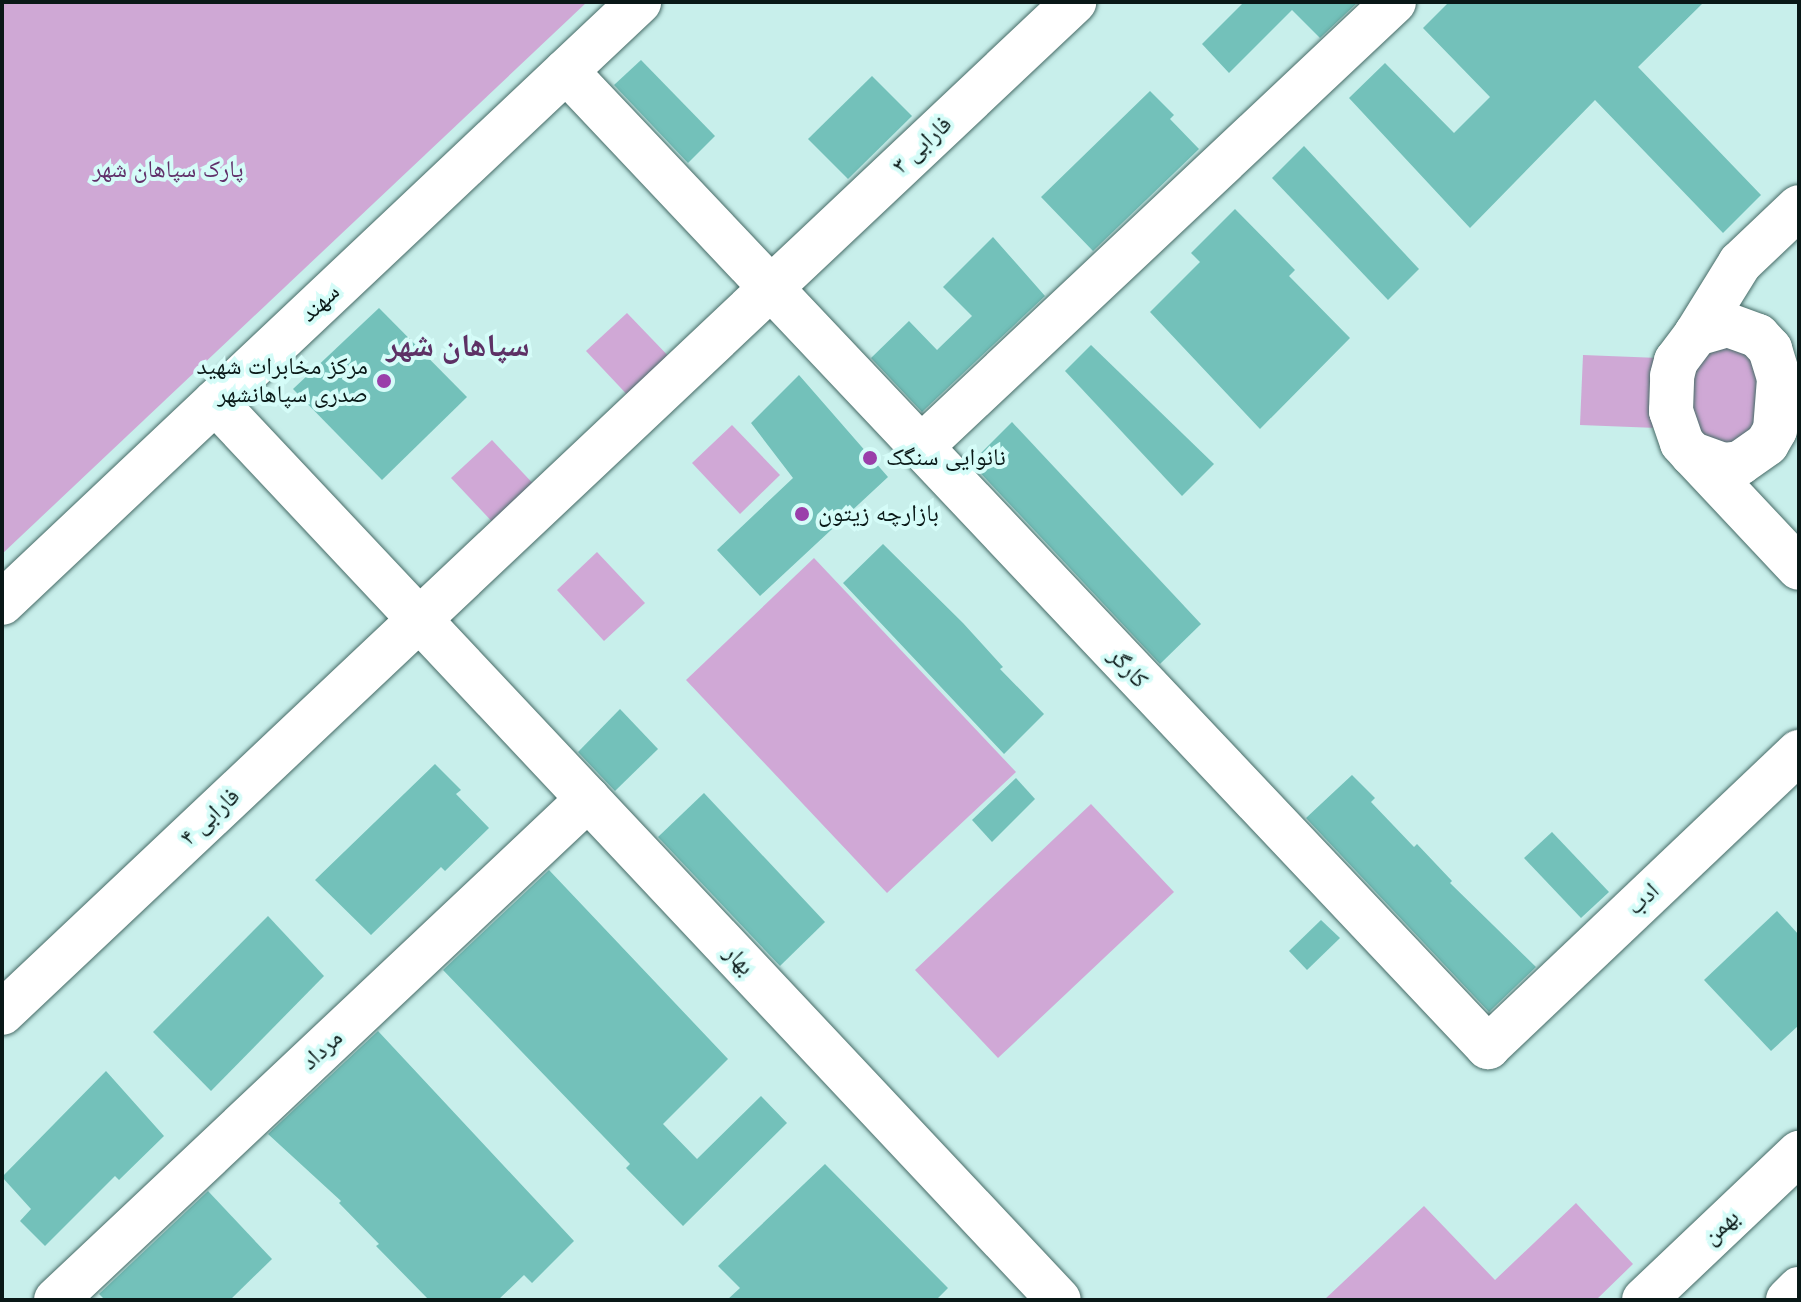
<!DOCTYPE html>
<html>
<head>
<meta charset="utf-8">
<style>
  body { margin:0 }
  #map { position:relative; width:1801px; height:1302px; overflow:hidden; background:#c8efeb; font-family:"Fira Sans","Noto Naskh Arabic",sans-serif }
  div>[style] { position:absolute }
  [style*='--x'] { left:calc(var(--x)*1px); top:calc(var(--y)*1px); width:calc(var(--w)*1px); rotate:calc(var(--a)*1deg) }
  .green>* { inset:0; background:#cfa8d5 }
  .forest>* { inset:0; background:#d0a8d6 }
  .building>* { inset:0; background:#73c1ba }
  .roads { filter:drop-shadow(0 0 2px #466a66) drop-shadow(0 0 2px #466a66) }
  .minor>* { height:44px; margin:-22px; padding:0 22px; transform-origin:22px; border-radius:22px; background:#fff }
  .major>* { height:44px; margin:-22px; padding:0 22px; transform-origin:22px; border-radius:22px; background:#fff }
  .dots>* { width:22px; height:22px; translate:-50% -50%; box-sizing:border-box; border:4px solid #d5fcf8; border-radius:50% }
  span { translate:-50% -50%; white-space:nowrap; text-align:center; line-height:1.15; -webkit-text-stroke:8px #d5fcf8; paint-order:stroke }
  .street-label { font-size:24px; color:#091817 }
  .park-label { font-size:24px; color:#61306a }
  .poi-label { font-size:24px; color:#091817 }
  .right { translate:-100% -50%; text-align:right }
  .left { translate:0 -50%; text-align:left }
  .district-label { font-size:32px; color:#5d3165; font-weight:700 }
  .frame { position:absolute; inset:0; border:4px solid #091817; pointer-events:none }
</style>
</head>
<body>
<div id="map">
  <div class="green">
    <i style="clip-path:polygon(2px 2px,587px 2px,2px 554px)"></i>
    <i style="clip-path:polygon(1738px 346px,1759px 369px,1757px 424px,1734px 445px,1703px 439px,1690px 411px,1691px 378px,1706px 350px)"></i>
    <i style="clip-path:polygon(1583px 355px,1659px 358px,1657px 428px,1580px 425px)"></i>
  </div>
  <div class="forest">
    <i style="clip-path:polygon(627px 313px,675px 363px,634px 402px,586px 351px)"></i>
    <i style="clip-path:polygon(732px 425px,780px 475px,740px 514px,692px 463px)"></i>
    <i style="clip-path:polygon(492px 440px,540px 491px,499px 529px,451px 478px)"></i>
    <i style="clip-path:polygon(597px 552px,645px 603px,604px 641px,557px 590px)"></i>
    <i style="clip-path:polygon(814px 558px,1016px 772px,887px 893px,686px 680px)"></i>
    <i style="clip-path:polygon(1091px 804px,1174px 892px,998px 1058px,915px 970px)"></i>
    <i style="clip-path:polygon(1576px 1203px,1633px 1264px,1596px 1300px,1324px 1300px,1424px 1206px,1495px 1280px)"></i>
  </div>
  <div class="building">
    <i style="clip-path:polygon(1244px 2px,1358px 2px,1320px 38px,1292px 10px,1229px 73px,1202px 44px)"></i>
    <i style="clip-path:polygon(1449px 2px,1704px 2px,1638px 67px,1761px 195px,1723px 233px,1595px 100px,1470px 228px,1349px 98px,1385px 63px,1454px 133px,1490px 97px,1423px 28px)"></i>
    <i style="clip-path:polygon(641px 60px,715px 136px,688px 163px,614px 85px)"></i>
    <i style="clip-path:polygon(872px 76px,912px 116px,848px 179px,808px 139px)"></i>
    <i style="clip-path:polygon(1150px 91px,1174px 115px,1170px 119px,1199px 149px,1093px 251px,1041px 197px)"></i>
    <i style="clip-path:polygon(1304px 146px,1419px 269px,1388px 300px,1272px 178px)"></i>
    <i style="clip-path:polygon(1235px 209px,1295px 270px,1289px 276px,1350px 338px,1260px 429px,1150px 312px,1200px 262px,1191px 253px)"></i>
    <i style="clip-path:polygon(993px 237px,1045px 296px,922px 412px,871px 358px,909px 321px,937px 350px,972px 316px,943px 287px)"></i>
    <i style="clip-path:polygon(379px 308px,467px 397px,382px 480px,293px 389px)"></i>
    <i style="clip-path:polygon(1091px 345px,1214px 464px,1182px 496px,1065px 371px)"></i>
    <i style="clip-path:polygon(799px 375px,888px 477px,760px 596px,717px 550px,793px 478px,751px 423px)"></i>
    <i style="clip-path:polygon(1012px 422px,1201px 624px,1160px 664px,971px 463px)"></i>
    <i style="clip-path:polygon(883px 544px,963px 623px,1003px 667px,1000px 669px,1044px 714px,1004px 754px,843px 583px)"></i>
    <i style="clip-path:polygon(620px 709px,658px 749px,615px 791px,578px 752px)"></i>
    <i style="clip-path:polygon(435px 764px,461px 790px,456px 794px,489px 828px,445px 871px,441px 867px,371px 935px,315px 880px)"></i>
    <i style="clip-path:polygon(1352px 775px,1375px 798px,1371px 802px,1414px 847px,1417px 844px,1452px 881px,1450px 883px,1536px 967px,1489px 1012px,1306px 818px)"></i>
    <i style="clip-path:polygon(1016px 778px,1035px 799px,992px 842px,972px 820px)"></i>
    <i style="clip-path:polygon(704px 793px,825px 922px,780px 966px,658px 837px)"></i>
    <i style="clip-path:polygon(1552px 832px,1609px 892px,1581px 918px,1524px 858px)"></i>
    <i style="clip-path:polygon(549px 870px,728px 1059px,663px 1124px,697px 1159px,761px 1096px,787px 1123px,683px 1226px,626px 1168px,630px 1164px,443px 970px)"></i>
    <i style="clip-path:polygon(1777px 911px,1799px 935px,1799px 1025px,1771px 1051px,1704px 980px)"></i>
    <i style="clip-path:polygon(268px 916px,324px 976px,211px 1091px,153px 1032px)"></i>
    <i style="clip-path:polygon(1321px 920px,1340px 938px,1307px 970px,1289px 951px)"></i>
    <i style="clip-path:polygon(378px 1031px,574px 1241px,532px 1283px,524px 1275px,498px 1300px,429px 1300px,376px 1246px,379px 1244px,339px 1203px,341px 1201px,268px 1134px)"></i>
    <i style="clip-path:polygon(106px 1071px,164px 1136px,119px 1180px,115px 1176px,45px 1246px,20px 1221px,31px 1209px,2px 1177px)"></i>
    <i style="clip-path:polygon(825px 1164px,948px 1288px,936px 1300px,727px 1300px,740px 1288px,718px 1266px)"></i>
    <i style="clip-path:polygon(208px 1191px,272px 1259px,230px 1300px,105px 1300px,99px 1294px)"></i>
  </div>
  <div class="roads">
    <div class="minor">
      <i style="--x:566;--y:71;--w:1343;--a:46.63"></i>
      <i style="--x:1488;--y:1047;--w:429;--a:-43.5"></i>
      <i style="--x:1728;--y:325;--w:32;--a:20"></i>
      <i style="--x:1758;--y:336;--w:18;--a:47"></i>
      <i style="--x:1770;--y:349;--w:31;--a:73"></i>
      <i style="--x:1779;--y:379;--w:51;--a:94.5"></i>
      <i style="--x:1775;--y:430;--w:16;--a:120"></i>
      <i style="--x:1767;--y:444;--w:33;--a:145"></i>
      <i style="--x:1740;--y:463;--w:17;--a:173"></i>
      <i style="--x:1723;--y:465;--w:33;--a:-160"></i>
      <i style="--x:1692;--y:454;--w:15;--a:-132"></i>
      <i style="--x:1682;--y:443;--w:34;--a:-109"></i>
      <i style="--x:1671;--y:411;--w:35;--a:-88"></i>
      <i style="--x:1672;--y:376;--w:16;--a:-75"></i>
      <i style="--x:1676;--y:361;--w:34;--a:-53"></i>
      <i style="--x:1696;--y:334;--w:33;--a:-16"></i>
      <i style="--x:1696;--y:334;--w:84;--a:-58.2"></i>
      <i style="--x:1740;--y:263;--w:81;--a:-43.5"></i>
      <i style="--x:215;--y:402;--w:1232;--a:46.78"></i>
      <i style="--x:922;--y:446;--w:648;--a:-43.25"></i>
      <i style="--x:1692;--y:454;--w:156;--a:46.8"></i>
      <i style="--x:2;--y:603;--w:876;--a:-43.33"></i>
      <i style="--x:2;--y:1013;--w:1474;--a:-43.32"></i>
      <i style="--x:56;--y:1300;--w:731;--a:-43.28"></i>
    </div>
    <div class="major">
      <i style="--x:1644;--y:1300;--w:214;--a:-43.5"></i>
      <i style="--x:1788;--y:1300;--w:16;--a:-45"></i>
    </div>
  </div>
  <div class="dots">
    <i style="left:384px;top:381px;background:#9a3faa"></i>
    <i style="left:870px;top:458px;background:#9a3faa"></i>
    <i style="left:802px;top:514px;background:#9a3faa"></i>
  </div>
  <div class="street-label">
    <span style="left:922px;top:145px;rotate:-43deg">فارابی ۳</span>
    <span style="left:320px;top:303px;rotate:-43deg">سهند</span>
    <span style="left:1128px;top:668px;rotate:47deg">کارگر</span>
    <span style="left:210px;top:817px;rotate:-43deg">فارابی ۴</span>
    <span style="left:1643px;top:899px;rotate:-43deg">ادب</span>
    <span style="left:739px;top:960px;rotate:47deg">بهار</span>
    <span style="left:322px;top:1050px;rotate:-43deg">مرداد</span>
    <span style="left:1721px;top:1227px;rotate:-43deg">بهمن</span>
  </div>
  <div class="park-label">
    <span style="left:168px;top:170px">پارک سپاهان شهر</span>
  </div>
  <div class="poi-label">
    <span class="right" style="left:368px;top:381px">مرکز مخابرات شهید<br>صدری سپاهانشهر</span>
    <span class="left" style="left:886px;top:458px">نانوایی سنگک</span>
    <span class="left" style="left:818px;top:514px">بازارچه زیتون</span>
  </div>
  <div class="district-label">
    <span style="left:458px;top:345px">سپاهان شهر</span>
  </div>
  <div class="frame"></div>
</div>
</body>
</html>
